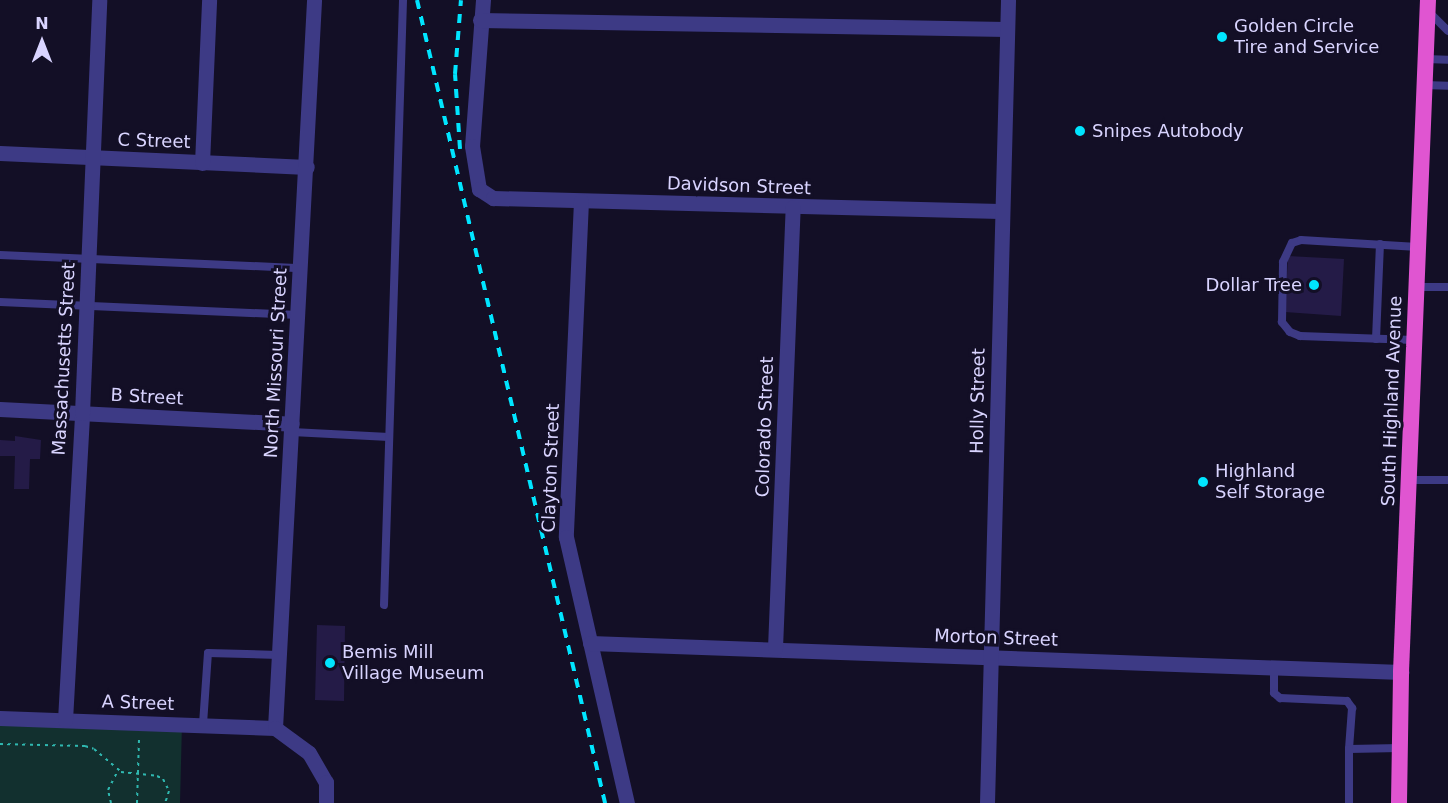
<!DOCTYPE html>
<html>
<head>
<meta charset="utf-8">
<style>
  body { margin:0 }
  #map { position:relative; width:1448px; height:803px; overflow:hidden; background:#130f26; font-family:"DejaVu Sans",sans-serif }
  div>[style] { position:absolute }
  [style*='--x'] { left:calc(var(--x)*1px); top:calc(var(--y)*1px); width:calc(var(--w)*1px); rotate:calc(var(--a)*1deg) }
  .green>* { inset:0; background:#12302f }
  .building>* { inset:0; background:#241b47 }
  .path>* { height:2px; margin-top:-1px; transform-origin:0; background:repeating-linear-gradient(90deg,#2fb8b0 0 3px,transparent 0 7.5px) }
  .service>* { height:8px; margin:-4px; padding:0 4px; transform-origin:4px; border-radius:4px; background:#3d3a85 }
  .minor>* { height:15px; margin:-7.5px; padding:0 7.5px; transform-origin:7.5px; border-radius:7.5px; background:#3d3a85 }
  .trunk>* { height:16px; margin:-8px; padding:0 8px; transform-origin:8px; border-radius:8px; background:#e055d1 }
  .rail>* { height:4px; margin-top:-2px; transform-origin:0; background:repeating-linear-gradient(90deg,#00e5ff 0 9px,transparent 0 17px) }
  .dots>* { width:16px; height:16px; translate:-50% -50%; box-sizing:border-box; border:3px solid #130f26; border-radius:50% }
  span { translate:-50% -50%; white-space:nowrap; text-align:center; line-height:1.15; -webkit-text-stroke:6px #130f26; paint-order:stroke }
  .poi-label { font-size:18px; color:#d9d4ff }
  .left { translate:0 -50%; text-align:left }
  .right { translate:-100% -50%; text-align:right }
  .street-label { font-size:18px; color:#d9d4ff }
  .north { position:absolute; left:12px; top:12px; width:60px; height:60px; -webkit-text-stroke:4px #130f26; paint-order:stroke; rotate:0deg; font-size:16px; font-weight:700; line-height:24px; text-align:center; color:#d9d4ff }
  .north::after { content:''; display:block; margin:auto; width:21px; height:27px; background:#d9d4ff; clip-path:polygon(50% 0,100% 100%,50% 72%,0 100%) }
</style>
</head>
<body>
<div id="map">
  <div class="green">
    <i style="clip-path:polygon(0 718px,182px 723px,180px 803px,0 803px)"></i>
  </div>
  <div class="building">
    <i style="clip-path:polygon(1288px 256px,1344px 259px,1341px 316px,1285px 312px)"></i>
    <i style="clip-path:polygon(15px 436px,41px 440px,40px 459px,30px 459px,29px 489px,14px 489px,15px 456px,0 456px,0 440px,15px 441px)"></i>
    <i style="clip-path:polygon(317px 625px,345px 626px,344px 701px,315px 700px)"></i>
  </div>
  <div class="path">
    <i style="--x:0;--y:744;--w:85;--a:1.3"></i>
    <i style="--x:85;--y:746;--w:9;--a:18"></i>
    <i style="--x:94;--y:749;--w:35;--a:40"></i>
    <i style="--x:121;--y:772;--w:36;--a:6"></i>
    <i style="--x:157;--y:776;--w:7;--a:27"></i>
    <i style="--x:163;--y:779;--w:13;--a:63"></i>
    <i style="--x:169;--y:791;--w:13;--a:108"></i>
    <i style="--x:111;--y:803;--w:13;--a:-103"></i>
    <i style="--x:108;--y:790;--w:22;--a:-63"></i>
    <i style="--x:137;--y:803;--w:64;--a:-88.2"></i>
  </div>
  <div class="service">
    <i style="--x:1430;--y:13;--w:25;--a:45"></i>
    <i style="--x:1425;--y:59;--w:23;--a:2"></i>
    <i style="--x:1424;--y:85;--w:24;--a:2"></i>
    <i style="--x:0;--y:255;--w:301;--a:2.5"></i>
    <i style="--x:1416;--y:287;--w:32;--a:0"></i>
    <i style="--x:0;--y:302;--w:298;--a:2.5"></i>
    <i style="--x:1376;--y:339;--w:95;--a:-87.6"></i>
    <i style="--x:1414;--y:340;--w:114;--a:-178"></i>
    <i style="--x:1300;--y:336;--w:11;--a:-158"></i>
    <i style="--x:1290;--y:332;--w:13;--a:-129"></i>
    <i style="--x:1282;--y:322;--w:60;--a:-89"></i>
    <i style="--x:1283;--y:262;--w:21;--a:-65"></i>
    <i style="--x:1292;--y:243;--w:9;--a:-18"></i>
    <i style="--x:1301;--y:240;--w:117;--a:3.4"></i>
    <i style="--x:292;--y:432;--w:97;--a:3"></i>
    <i style="--x:1409;--y:480;--w:39;--a:0"></i>
    <i style="--x:384;--y:605;--w:605;--a:-88.2"></i>
    <i style="--x:1274;--y:668;--w:25;--a:90"></i>
    <i style="--x:1274;--y:693;--w:8;--a:40"></i>
    <i style="--x:1280;--y:698;--w:67;--a:2.6"></i>
    <i style="--x:1347;--y:701;--w:9;--a:54"></i>
    <i style="--x:1352;--y:708;--w:41;--a:94.2"></i>
    <i style="--x:1349;--y:749;--w:51;--a:-1.1"></i>
    <i style="--x:203;--y:724;--w:71;--a:-86"></i>
    <i style="--x:208;--y:653;--w:71;--a:1.6"></i>
    <i style="--x:1349;--y:803;--w:54;--a:-90"></i>
  </div>
  <div class="minor">
    <i style="--x:483;--y:0;--w:146;--a:94.3"></i>
    <i style="--x:472;--y:146;--w:44;--a:80.8"></i>
    <i style="--x:479;--y:189;--w:17;--a:33"></i>
    <i style="--x:493;--y:198;--w:507;--a:1.47"></i>
    <i style="--x:480;--y:20;--w:526;--a:0.98"></i>
    <i style="--x:0;--y:153;--w:307;--a:2.6"></i>
    <i style="--x:202;--y:163;--w:163;--a:-87.5"></i>
    <i style="--x:581;--y:201;--w:336;--a:92.6"></i>
    <i style="--x:566;--y:537;--w:273;--a:77.1"></i>
    <i style="--x:0;--y:409;--w:292;--a:2.9"></i>
    <i style="--x:590;--y:643;--w:812;--a:2.05"></i>
    <i style="--x:775;--y:648;--w:441;--a:-87.7"></i>
    <i style="--x:0;--y:718;--w:275;--a:2.1"></i>
    <i style="--x:65;--y:720;--w:307;--a:-86.8"></i>
    <i style="--x:82;--y:413;--w:413;--a:-87.6"></i>
    <i style="--x:275;--y:728;--w:729;--a:-86.93"></i>
    <i style="--x:275;--y:728;--w:42;--a:36.3"></i>
    <i style="--x:309;--y:753;--w:34;--a:60"></i>
    <i style="--x:326;--y:782;--w:21;--a:90"></i>
    <i style="--x:987;--y:803;--w:803;--a:-88.5"></i>
  </div>
  <div class="trunk">
    <i style="--x:1399;--y:803;--w:131;--a:-89.1"></i>
    <i style="--x:1401;--y:672;--w:673;--a:-87.7"></i>
  </div>
  <div class="rail">
    <i style="--x:417;--y:0;--w:825;--a:76.82"></i>
    <i style="--x:460;--y:149;--w:75;--a:-93.8"></i>
    <i style="--x:455;--y:74;--w:74;--a:-85.4"></i>
  </div>
  <div class="dots">
    <i style="left:1222px;top:37px;background:#00e5ff"></i>
    <i style="left:1080px;top:131px;background:#00e5ff"></i>
    <i style="left:1314px;top:285px;background:#00e5ff"></i>
    <i style="left:1203px;top:482px;background:#00e5ff"></i>
    <i style="left:330px;top:663px;background:#00e5ff"></i>
  </div>
  <div class="poi-label">
    <span class="left" style="left:1234px;top:37px">Golden Circle<br>Tire and Service</span>
    <span class="left" style="left:1092px;top:131px">Snipes Autobody</span>
    <span class="right" style="left:1302px;top:285px">Dollar Tree</span>
    <span class="left" style="left:1215px;top:482px">Highland<br>Self Storage</span>
    <span class="left" style="left:342px;top:663px">Bemis Mill<br>Village Museum</span>
  </div>
  <div class="street-label">
    <span style="left:154px;top:141px;rotate:2deg">C Street</span>
    <span style="left:739px;top:186px;rotate:2deg">Davidson Street</span>
    <span style="left:64px;top:359px;rotate:-87deg">Massachusetts Street</span>
    <span style="left:276px;top:363px;rotate:-87deg">North Missouri Street</span>
    <span style="left:147px;top:397px;rotate:3deg">B Street</span>
    <span style="left:978px;top:401px;rotate:-89deg">Holly Street</span>
    <span style="left:1392px;top:401px;rotate:-88deg">South Highland Avenue</span>
    <span style="left:765px;top:427px;rotate:-88deg">Colorado Street</span>
    <span style="left:551px;top:468px;rotate:-88deg">Clayton Street</span>
    <span style="left:996px;top:638px;rotate:2deg">Morton Street</span>
    <span style="left:138px;top:703px;rotate:2deg">A Street</span>
  </div>
  <div class="north">N</div>
</div>
</body>
</html>
